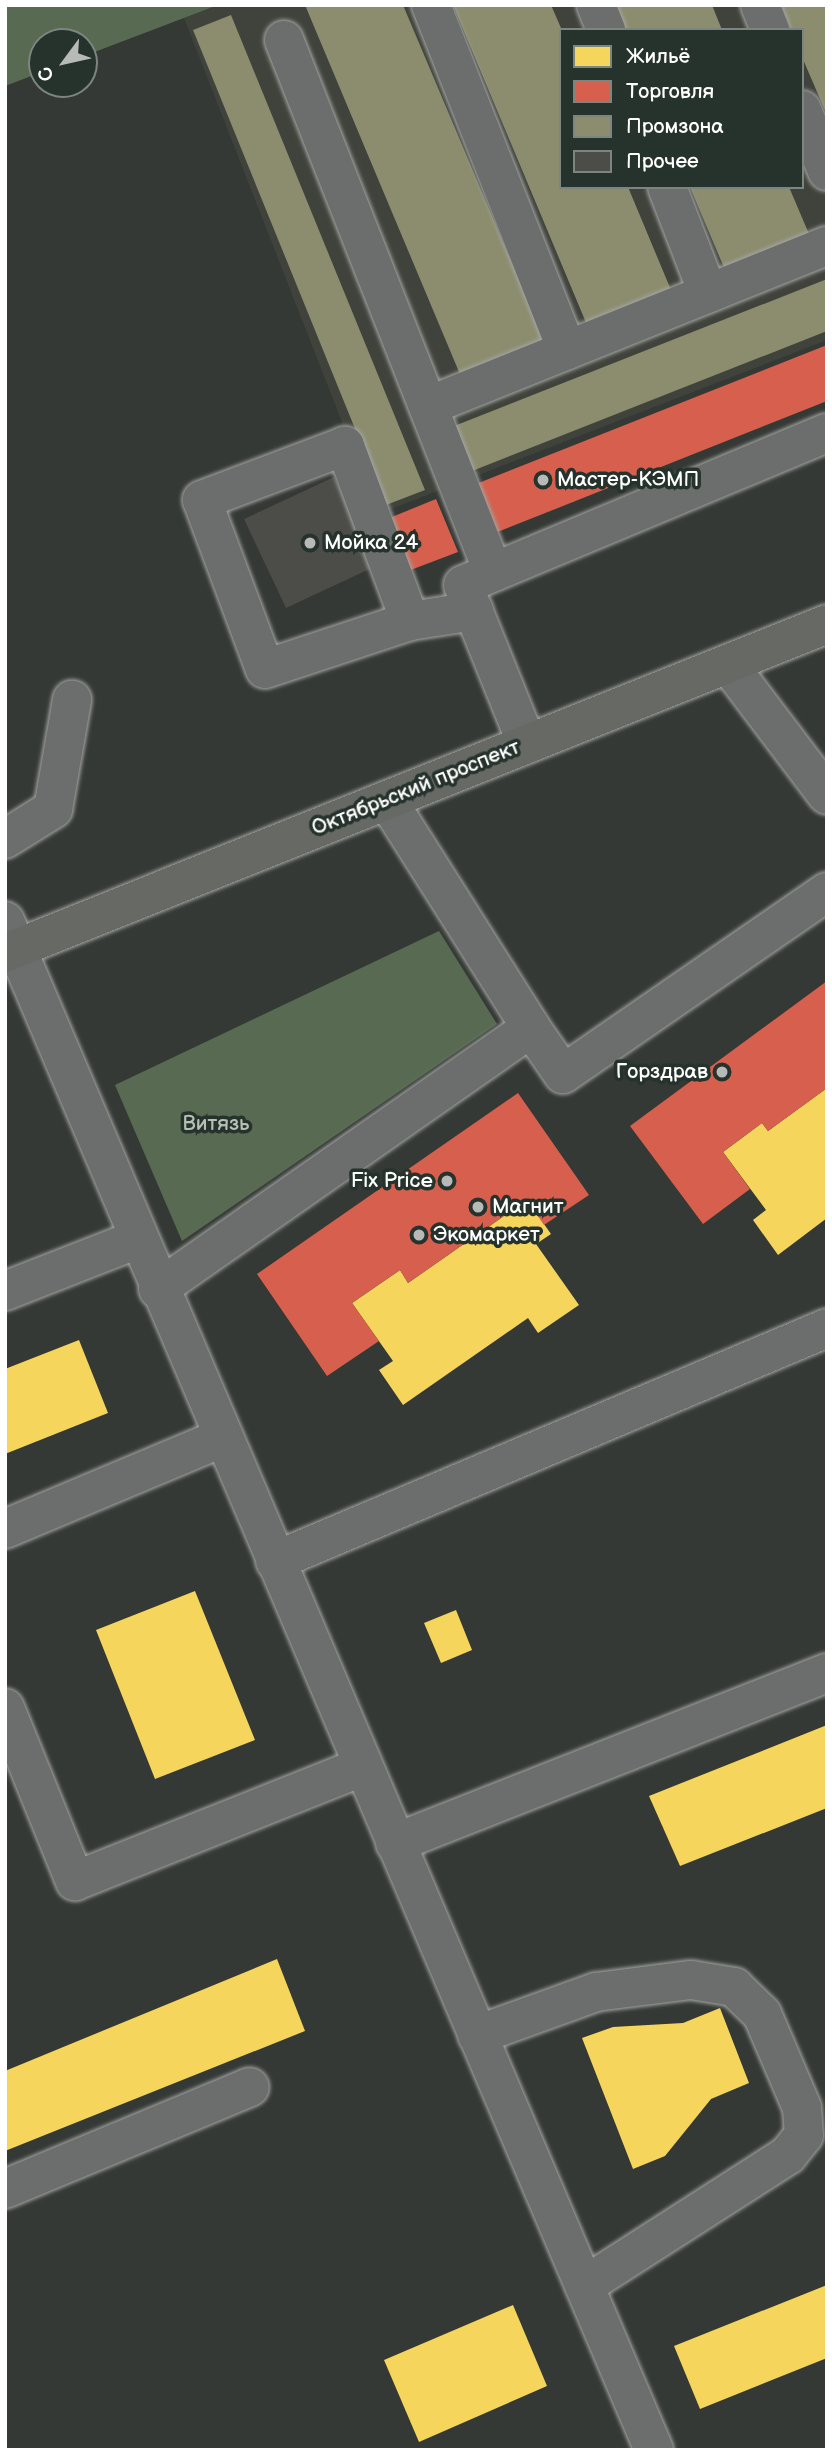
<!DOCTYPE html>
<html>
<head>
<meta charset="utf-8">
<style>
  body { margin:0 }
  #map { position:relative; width:832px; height:2455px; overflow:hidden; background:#353935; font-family:"Balsamiq Sans",sans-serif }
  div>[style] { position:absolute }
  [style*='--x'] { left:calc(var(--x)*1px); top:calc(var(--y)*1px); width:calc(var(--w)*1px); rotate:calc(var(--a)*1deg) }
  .built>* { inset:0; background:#40433b }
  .green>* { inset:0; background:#586b52 }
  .homes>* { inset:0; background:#f6d55c }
  .shops>* { inset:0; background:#d6604d }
  .industry>* { inset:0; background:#8c8c6e }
  .building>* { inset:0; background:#4c4c48 }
  .roads { filter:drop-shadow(0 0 2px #a4a6a4) drop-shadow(0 0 2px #a4a6a4) }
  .minor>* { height:38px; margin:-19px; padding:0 19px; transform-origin:19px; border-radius:19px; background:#6b6e6d }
  .major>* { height:38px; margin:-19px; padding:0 19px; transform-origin:19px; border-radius:19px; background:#676965 }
  .dots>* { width:19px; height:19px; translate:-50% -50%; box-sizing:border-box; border:4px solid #26332d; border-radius:50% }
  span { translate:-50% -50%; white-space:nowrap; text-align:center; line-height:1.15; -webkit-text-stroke:7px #26332d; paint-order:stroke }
  .poi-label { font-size:21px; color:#fff }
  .left { translate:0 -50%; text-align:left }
  .right { translate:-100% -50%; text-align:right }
  .street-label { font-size:21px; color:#fff }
  .park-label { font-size:21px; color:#b7c0b3 }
  .frame { position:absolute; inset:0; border:7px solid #fff; pointer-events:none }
  .legend { position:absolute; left:559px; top:28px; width:245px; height:161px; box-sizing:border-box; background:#26332d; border:2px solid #7d8581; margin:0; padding:9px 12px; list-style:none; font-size:21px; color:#fff }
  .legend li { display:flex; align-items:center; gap:14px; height:35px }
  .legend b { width:35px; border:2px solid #7d8581 }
  .north { position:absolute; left:28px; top:28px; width:70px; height:70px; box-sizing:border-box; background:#26332d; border:2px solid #7d8581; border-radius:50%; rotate:237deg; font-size:19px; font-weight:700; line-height:28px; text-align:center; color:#fff }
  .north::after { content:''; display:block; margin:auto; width:24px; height:32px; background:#b8bab8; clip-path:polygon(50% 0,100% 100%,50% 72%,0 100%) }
</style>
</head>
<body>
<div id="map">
  <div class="built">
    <i style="clip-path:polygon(evenodd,218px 5px,827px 5px,827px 340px,378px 514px,184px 18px,218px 5px,561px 30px,802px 30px,802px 187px,561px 187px,561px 30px)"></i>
  </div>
  <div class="green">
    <i style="clip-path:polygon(5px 5px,218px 5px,84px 56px,84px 42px,42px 42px,42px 72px,5px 86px)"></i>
    <i style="clip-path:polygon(439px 931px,497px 1024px,182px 1241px,115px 1085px)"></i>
  </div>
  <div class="homes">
    <i style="clip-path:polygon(827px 1088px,827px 1218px,778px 1255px,753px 1220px,766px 1210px,723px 1152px,762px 1123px,768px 1131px)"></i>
    <i style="clip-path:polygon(527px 1200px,551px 1234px,536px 1244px,579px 1305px,538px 1333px,528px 1318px,403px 1405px,379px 1370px,393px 1361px,352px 1303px,400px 1270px,408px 1283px)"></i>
    <i style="clip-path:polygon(79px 1340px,108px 1413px,5px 1454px,5px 1369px)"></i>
    <i style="clip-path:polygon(195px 1591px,255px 1740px,155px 1779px,96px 1630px)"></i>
    <i style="clip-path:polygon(456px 1610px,472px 1650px,441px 1663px,424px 1623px)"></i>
    <i style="clip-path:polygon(827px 1725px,827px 1808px,680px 1866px,649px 1796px)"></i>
    <i style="clip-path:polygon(277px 1959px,305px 2031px,5px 2151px,5px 2071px)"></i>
    <i style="clip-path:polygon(720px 2008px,749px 2083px,711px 2099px,665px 2156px,633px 2169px,582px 2038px,613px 2027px,683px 2023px)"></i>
    <i style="clip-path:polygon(827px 2285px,827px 2358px,700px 2409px,674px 2346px)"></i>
    <i style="clip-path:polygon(513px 2305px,547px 2386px,419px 2442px,384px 2360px)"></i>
  </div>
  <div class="shops">
    <i style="clip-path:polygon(827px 345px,827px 401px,490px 535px,471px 486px)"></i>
    <i style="clip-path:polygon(436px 499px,458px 552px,408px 571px,387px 519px)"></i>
    <i style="clip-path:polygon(827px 981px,827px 1088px,768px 1131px,762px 1123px,723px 1152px,750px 1189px,703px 1224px,630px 1126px)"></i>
    <i style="clip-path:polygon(518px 1093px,589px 1195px,544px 1225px,527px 1200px,408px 1283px,400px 1270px,352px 1303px,379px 1341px,327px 1376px,257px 1274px)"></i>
  </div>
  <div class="industry">
    <i style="clip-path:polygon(305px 5px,403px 5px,546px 344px,462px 379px)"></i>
    <i style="clip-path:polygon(453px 5px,551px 5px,561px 28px,561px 187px,628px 187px,671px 290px,587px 325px)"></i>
    <i style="clip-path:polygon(614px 5px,712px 5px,722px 30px,624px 30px)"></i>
    <i style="clip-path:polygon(781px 5px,827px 5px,827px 115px,802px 57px,802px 30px,791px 30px)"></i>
    <i style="clip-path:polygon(231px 15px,425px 490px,386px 505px,193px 30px)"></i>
    <i style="clip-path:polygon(690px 187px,789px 187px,809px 234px,725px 270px)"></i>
    <i style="clip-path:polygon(827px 279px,827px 331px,462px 475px,444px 430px)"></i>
  </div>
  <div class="building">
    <i style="clip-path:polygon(334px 477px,376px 566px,286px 608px,244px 519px)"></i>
  </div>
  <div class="roads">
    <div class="minor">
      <i style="--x:431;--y:5;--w:371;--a:68.5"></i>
      <i style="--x:596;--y:5;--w:27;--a:68"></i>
      <i style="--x:760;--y:5;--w:27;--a:68"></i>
      <i style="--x:284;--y:40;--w:572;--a:68.55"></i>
      <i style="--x:802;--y:110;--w:66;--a:67.7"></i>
      <i style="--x:667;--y:187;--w:114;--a:68.9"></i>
      <i style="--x:428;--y:406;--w:430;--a:-21.9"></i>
      <i style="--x:410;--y:621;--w:187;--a:-110.4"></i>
      <i style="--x:345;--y:446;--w:153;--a:159.3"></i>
      <i style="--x:202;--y:500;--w:180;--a:69.6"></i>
      <i style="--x:265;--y:669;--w:153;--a:-18.3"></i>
      <i style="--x:410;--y:621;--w:65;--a:-8.9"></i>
      <i style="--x:728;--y:664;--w:164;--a:52.9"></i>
      <i style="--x:527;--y:744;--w:171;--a:-111.9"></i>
      <i style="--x:463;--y:585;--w:394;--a:-22.7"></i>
      <i style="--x:387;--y:800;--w:270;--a:57.7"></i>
      <i style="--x:5;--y:839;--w:57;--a:-32"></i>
      <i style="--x:53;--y:809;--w:111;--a:-80.1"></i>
      <i style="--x:5;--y:921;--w:1661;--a:67"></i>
      <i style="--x:158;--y:1289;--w:455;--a:-35"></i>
      <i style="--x:531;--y:1028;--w:56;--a:55.2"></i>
      <i style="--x:563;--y:1074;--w:321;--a:-34.6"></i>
      <i style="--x:5;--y:1291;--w:143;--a:-21.4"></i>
      <i style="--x:5;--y:1529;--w:235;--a:-22.8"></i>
      <i style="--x:275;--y:1561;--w:599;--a:-22.88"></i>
      <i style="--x:5;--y:1708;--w:187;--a:68"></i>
      <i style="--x:75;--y:1881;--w:309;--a:-21.7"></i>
      <i style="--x:395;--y:1843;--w:464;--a:-21.5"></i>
      <i style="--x:477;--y:2035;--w:127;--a:-19.9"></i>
      <i style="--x:596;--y:1992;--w:96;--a:-7.2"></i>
      <i style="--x:691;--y:1980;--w:44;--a:9.2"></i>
      <i style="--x:734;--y:1987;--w:39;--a:44"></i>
      <i style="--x:762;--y:2014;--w:102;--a:66.9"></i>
      <i style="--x:802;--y:2108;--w:27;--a:86"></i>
      <i style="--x:804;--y:2135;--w:26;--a:129"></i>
      <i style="--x:788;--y:2155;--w:242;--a:147.3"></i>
      <i style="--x:5;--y:2189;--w:265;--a:-22.6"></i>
    </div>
    <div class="major">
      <i style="--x:5;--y:953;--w:885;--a:-21.81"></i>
    </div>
  </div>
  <div class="dots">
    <i style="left:543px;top:480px;background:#b8bab8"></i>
    <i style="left:310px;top:543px;background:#b8bab8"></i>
    <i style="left:722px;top:1072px;background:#b8bab8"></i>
    <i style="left:447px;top:1181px;background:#b8bab8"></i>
    <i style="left:478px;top:1207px;background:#b8bab8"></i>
    <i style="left:419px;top:1235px;background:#b8bab8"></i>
  </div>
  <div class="poi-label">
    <span class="left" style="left:557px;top:480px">Мастер-КЭМП</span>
    <span class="left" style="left:324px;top:543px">Мойка 24</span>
    <span class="right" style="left:708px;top:1072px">Горздрав</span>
    <span class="right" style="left:433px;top:1181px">Fix Price</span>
    <span class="left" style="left:492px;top:1207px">Магнит</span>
    <span class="left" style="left:433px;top:1235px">Экомаркет</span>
  </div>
  <div class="street-label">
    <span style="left:416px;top:788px;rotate:-22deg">Октябрьский проспект</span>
  </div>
  <div class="park-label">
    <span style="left:216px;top:1124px">Витязь</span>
  </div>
  <div class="frame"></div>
  <ul class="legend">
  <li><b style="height:19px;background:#f6d55c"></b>Жильё</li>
  <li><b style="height:19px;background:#d6604d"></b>Торговля</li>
  <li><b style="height:19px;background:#8c8c6e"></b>Промзона</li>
  <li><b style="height:19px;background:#4c4c48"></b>Прочее</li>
  </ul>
  <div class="north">С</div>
</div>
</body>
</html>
